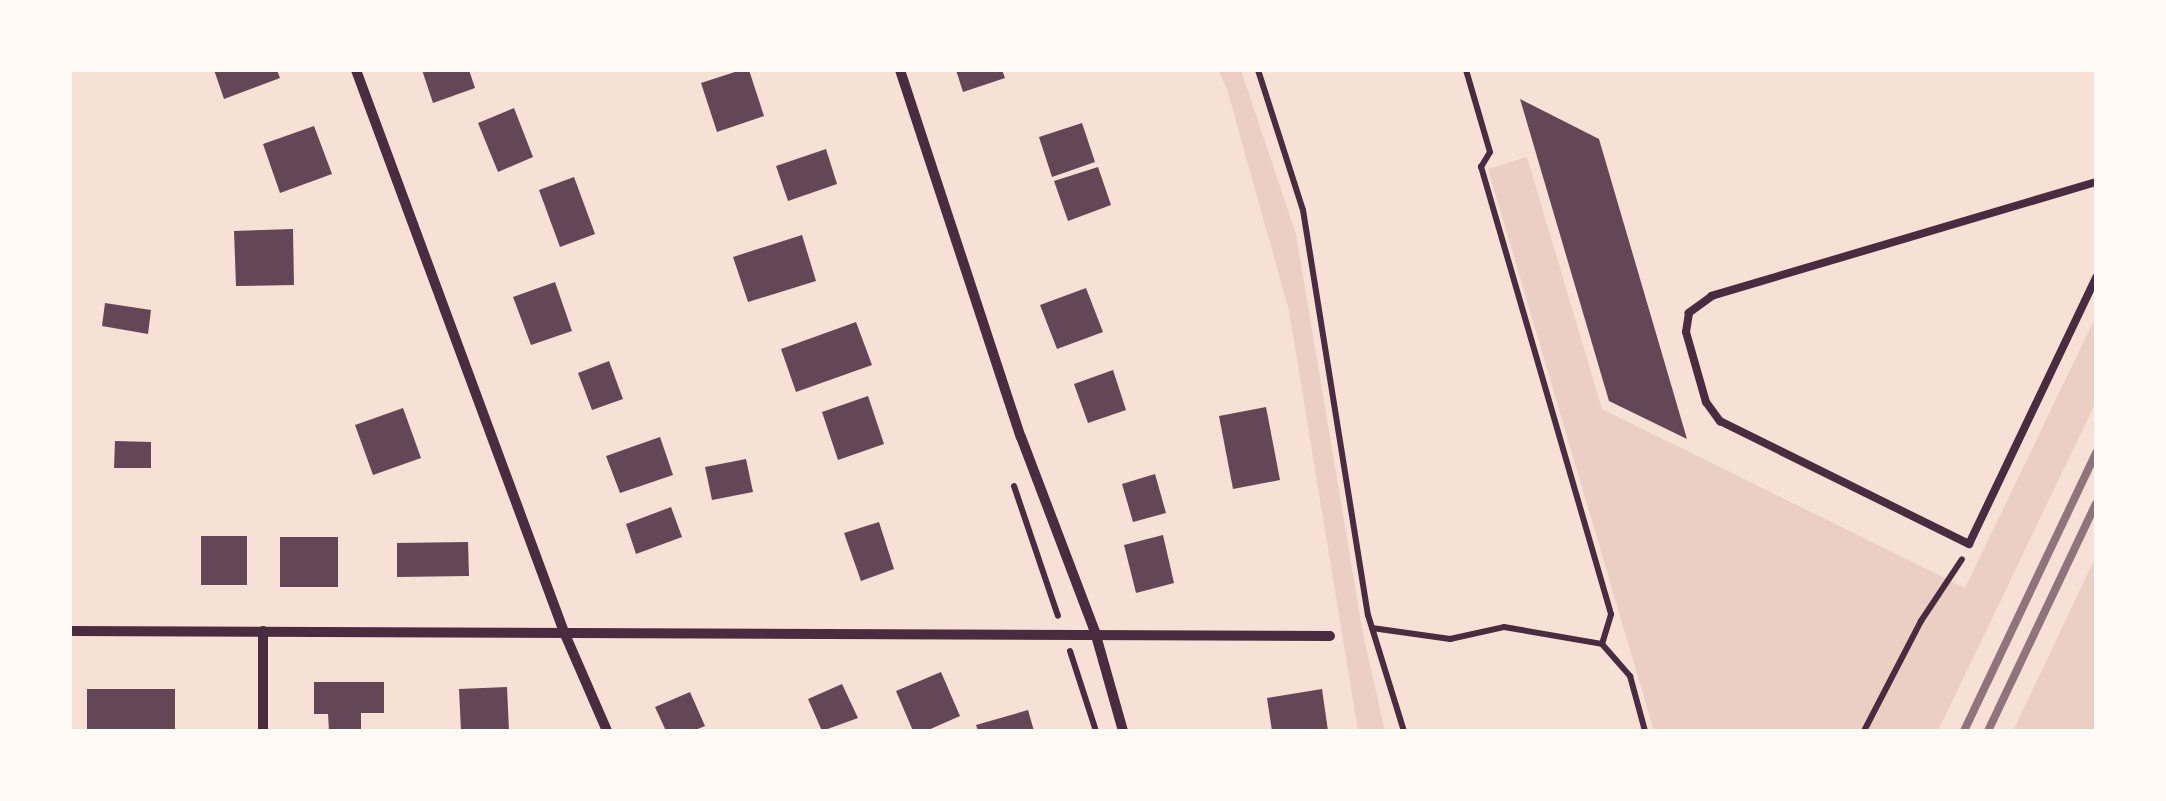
<!DOCTYPE html>
<html>
<head>
<meta charset="utf-8">
<style>
  body { margin:0 }
  #map { position:relative; width:2166px; height:801px; overflow:hidden; background:#f7e1d7; font-family:Helvetica,sans-serif }
  div>[style] { position:absolute }
  [style*='--x'] { left:calc(var(--x)*1px); top:calc(var(--y)*1px); width:calc(var(--w)*1px); rotate:calc(var(--a)*1deg) }
  .green>* { inset:0; background:#ebcfc5 }
  .building>* { inset:0; background:#644757 }
  .path>* { height:6px; margin:-3px; padding:0 3px; transform-origin:3px; border-radius:3px; background:#4a2c40 }
  .service>* { height:8px; margin:-4px; padding:0 4px; transform-origin:4px; border-radius:4px; background:#4a2c40 }
  .minor>* { height:10px; margin:-5px; padding:0 5px; transform-origin:5px; border-radius:5px; background:#4a2c40 }
  .rail>* { height:8px; margin:-4px; padding:0 4px; transform-origin:4px; border-radius:4px; background:#8f747c }
  span { translate:-50% -50%; white-space:nowrap; text-align:center; line-height:1.15; -webkit-text-stroke:8px #fffaf5; paint-order:stroke }
  .frame { position:absolute; inset:0; border:72px solid #fffaf5; pointer-events:none }
</style>
</head>
<body>
<div id="map">
  <div class="green">
    <i style="clip-path:polygon(1218px 70px,1241px 70px,1296px 234px,1363px 634px,1385px 731px,1358px 731px,1289px 311px,1227px 89px)"></i>
    <i style="clip-path:polygon(1527px 157px,1602px 409px,1965px 588px,2096px 316px,2096px 402px,1938px 731px,1654px 731px,1488px 169px)"></i>
    <i style="clip-path:polygon(2096px 556px,2096px 731px,2013px 731px)"></i>
  </div>
  <div class="building">
    <i style="clip-path:polygon(214px 70px,277px 70px,280px 78px,224px 99px)"></i>
    <i style="clip-path:polygon(422px 70px,469px 70px,475px 88px,433px 103px)"></i>
    <i style="clip-path:polygon(741px 70px,749px 70px,764px 116px,717px 132px,701px 83px)"></i>
    <i style="clip-path:polygon(956px 70px,1002px 70px,1005px 78px,963px 92px)"></i>
    <i style="clip-path:polygon(1520px 99px,1599px 139px,1687px 439px,1609px 401px)"></i>
    <i style="clip-path:polygon(514px 108px,533px 157px,498px 172px,478px 123px)"></i>
    <i style="clip-path:polygon(1082px 123px,1095px 162px,1052px 177px,1039px 137px)"></i>
    <i style="clip-path:polygon(314px 126px,332px 174px,280px 193px,263px 144px)"></i>
    <i style="clip-path:polygon(826px 149px,837px 184px,788px 201px,776px 166px)"></i>
    <i style="clip-path:polygon(1098px 167px,1111px 205px,1068px 221px,1054px 181px)"></i>
    <i style="clip-path:polygon(574px 177px,595px 234px,560px 247px,539px 190px)"></i>
    <i style="clip-path:polygon(293px 229px,294px 285px,236px 286px,234px 231px)"></i>
    <i style="clip-path:polygon(802px 235px,816px 281px,748px 302px,733px 257px)"></i>
    <i style="clip-path:polygon(555px 282px,572px 331px,531px 345px,513px 297px)"></i>
    <i style="clip-path:polygon(1086px 288px,1103px 332px,1057px 349px,1040px 305px)"></i>
    <i style="clip-path:polygon(105px 303px,151px 310px,148px 334px,102px 326px)"></i>
    <i style="clip-path:polygon(856px 322px,872px 365px,796px 392px,781px 349px)"></i>
    <i style="clip-path:polygon(609px 361px,623px 399px,592px 410px,578px 373px)"></i>
    <i style="clip-path:polygon(1113px 370px,1126px 410px,1088px 423px,1074px 384px)"></i>
    <i style="clip-path:polygon(868px 396px,884px 444px,838px 460px,822px 412px)"></i>
    <i style="clip-path:polygon(1266px 407px,1280px 480px,1233px 489px,1219px 416px)"></i>
    <i style="clip-path:polygon(403px 408px,421px 458px,373px 475px,355px 425px)"></i>
    <i style="clip-path:polygon(660px 437px,673px 475px,620px 493px,606px 456px)"></i>
    <i style="clip-path:polygon(115px 441px,151px 442px,151px 468px,114px 468px)"></i>
    <i style="clip-path:polygon(746px 459px,753px 492px,712px 500px,705px 467px)"></i>
    <i style="clip-path:polygon(1155px 474px,1166px 513px,1133px 522px,1122px 484px)"></i>
    <i style="clip-path:polygon(671px 507px,682px 537px,636px 554px,626px 524px)"></i>
    <i style="clip-path:polygon(879px 522px,894px 569px,861px 581px,844px 533px)"></i>
    <i style="clip-path:polygon(1163px 535px,1174px 583px,1136px 593px,1124px 545px)"></i>
    <i style="clip-path:polygon(201px 536px,247px 536px,247px 585px,201px 585px)"></i>
    <i style="clip-path:polygon(280px 537px,338px 537px,338px 587px,280px 587px)"></i>
    <i style="clip-path:polygon(468px 542px,469px 576px,397px 577px,397px 543px)"></i>
    <i style="clip-path:polygon(941px 672px,960px 716px,926px 731px,913px 731px,896px 691px)"></i>
    <i style="clip-path:polygon(314px 682px,384px 682px,384px 713px,361px 713px,361px 731px,329px 731px,328px 714px,314px 714px)"></i>
    <i style="clip-path:polygon(842px 684px,858px 718px,822px 731px,808px 699px)"></i>
    <i style="clip-path:polygon(507px 687px,509px 731px,461px 731px,459px 689px)"></i>
    <i style="clip-path:polygon(87px 689px,175px 689px,175px 731px,87px 731px)"></i>
    <i style="clip-path:polygon(1322px 689px,1328px 731px,1272px 731px,1267px 698px)"></i>
    <i style="clip-path:polygon(690px 692px,705px 726px,693px 731px,666px 731px,655px 707px)"></i>
    <i style="clip-path:polygon(1028px 710px,1034px 731px,978px 731px,976px 725px)"></i>
  </div>
  <div class="path">
    <i style="--x:1258;--y:70;--w:147;--a:72.2"></i>
    <i style="--x:1303;--y:210;--w:410;--a:80.9"></i>
    <i style="--x:1368;--y:615;--w:121;--a:72.8"></i>
    <i style="--x:1014;--y:486;--w:137;--a:71.3"></i>
    <i style="--x:1372;--y:628;--w:79;--a:8"></i>
    <i style="--x:1450;--y:639;--w:55;--a:-12.5"></i>
    <i style="--x:1504;--y:627;--w:99;--a:9.8"></i>
    <i style="--x:1602;--y:644;--w:31;--a:-73"></i>
    <i style="--x:1611;--y:614;--w:466;--a:-106.2"></i>
    <i style="--x:1481;--y:167;--w:17;--a:-59"></i>
    <i style="--x:1490;--y:152;--w:85;--a:-106.3"></i>
    <i style="--x:1602;--y:644;--w:43;--a:48.8"></i>
    <i style="--x:1630;--y:676;--w:57;--a:74.7"></i>
    <i style="--x:1070;--y:651;--w:84;--a:72"></i>
    <i style="--x:1864;--y:731;--w:124;--a:-62.6"></i>
    <i style="--x:1921;--y:621;--w:74;--a:-56.5"></i>
  </div>
  <div class="service">
    <i style="--x:2096;--y:182;--w:401;--a:163.5"></i>
    <i style="--x:1712;--y:296;--w:29;--a:144"></i>
    <i style="--x:1689;--y:313;--w:19;--a:99"></i>
    <i style="--x:1686;--y:332;--w:73;--a:74.1"></i>
    <i style="--x:1706;--y:402;--w:24;--a:54"></i>
    <i style="--x:1720;--y:421;--w:278;--a:26.3"></i>
    <i style="--x:1969;--y:544;--w:295;--a:-64.5"></i>
  </div>
  <div class="minor">
    <i style="--x:356;--y:70;--w:599;--a:69.69"></i>
    <i style="--x:564;--y:632;--w:108;--a:66.5"></i>
    <i style="--x:900;--y:70;--w:386;--a:71.8"></i>
    <i style="--x:1021;--y:437;--w:209;--a:69.2"></i>
    <i style="--x:1095;--y:632;--w:103;--a:74.2"></i>
    <i style="--x:70;--y:631;--w:1260;--a:0.23"></i>
    <i style="--x:263;--y:631;--w:100;--a:90"></i>
  </div>
  <div class="rail">
    <i style="--x:1964;--y:731;--w:308;--a:-64.6"></i>
    <i style="--x:1988;--y:731;--w:251;--a:-64.6"></i>
  </div>
  <div class="frame"></div>
</div>
</body>
</html>
